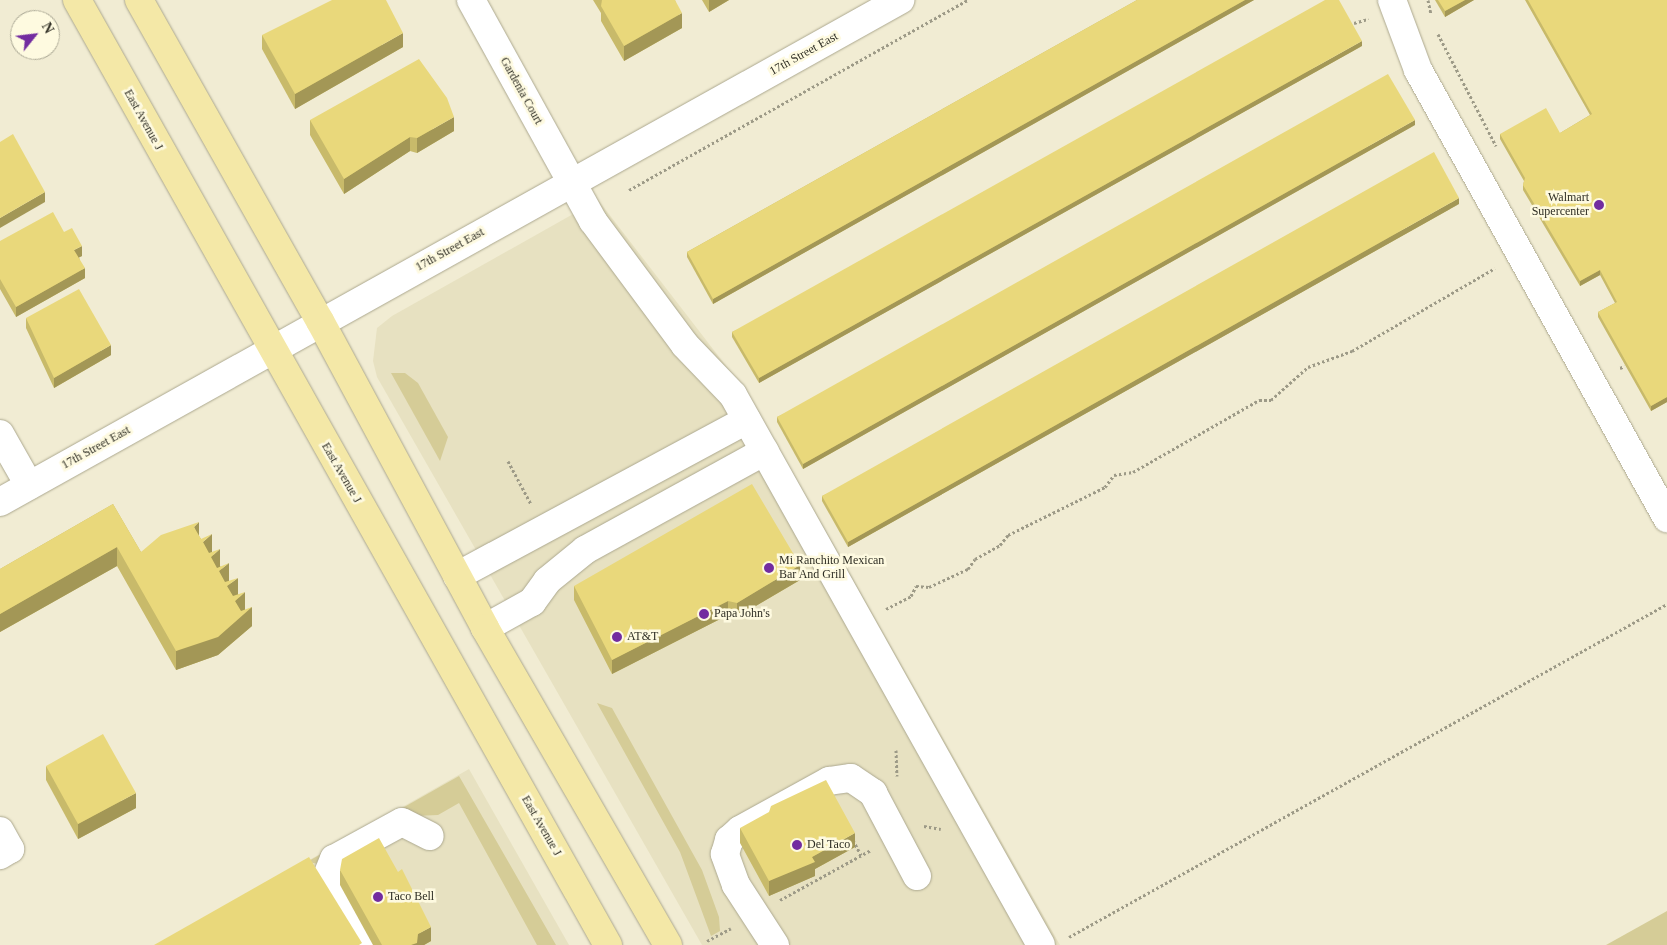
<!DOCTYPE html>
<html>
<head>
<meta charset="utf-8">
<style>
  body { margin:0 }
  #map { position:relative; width:1667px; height:945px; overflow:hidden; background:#f1ecd3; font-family:"Times New Roman",serif }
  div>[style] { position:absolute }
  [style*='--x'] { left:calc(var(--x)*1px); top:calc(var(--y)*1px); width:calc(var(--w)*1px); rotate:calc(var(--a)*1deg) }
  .built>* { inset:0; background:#e7e1c1 }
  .green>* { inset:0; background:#d5cc97 }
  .path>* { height:3px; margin-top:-1.5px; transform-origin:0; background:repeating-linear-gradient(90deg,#9d9a87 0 2.5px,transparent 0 5px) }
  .roads { filter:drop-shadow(0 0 1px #aca88f) drop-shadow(0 0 1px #aca88f) }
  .minor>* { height:28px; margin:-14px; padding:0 14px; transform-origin:14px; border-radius:14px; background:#fff }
  .major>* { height:28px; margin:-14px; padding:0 14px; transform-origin:14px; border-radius:14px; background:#f4e8a7 }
  .wall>* { inset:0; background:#c8ba6a }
  .shaded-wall>* { inset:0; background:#a39756 }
  .building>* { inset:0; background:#e9d87b }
  .dots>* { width:14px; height:14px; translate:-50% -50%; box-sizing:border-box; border:2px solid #fefae0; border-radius:50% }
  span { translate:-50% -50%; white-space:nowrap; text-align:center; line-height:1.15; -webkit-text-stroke:5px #fefae0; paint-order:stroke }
  .street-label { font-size:12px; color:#2f2e24 }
  .poi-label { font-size:12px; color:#2f2e24 }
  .right { translate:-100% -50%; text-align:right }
  .left { translate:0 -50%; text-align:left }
  .north { position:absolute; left:10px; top:10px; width:50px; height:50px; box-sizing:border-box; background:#fefae0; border:1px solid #aba895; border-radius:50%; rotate:61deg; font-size:14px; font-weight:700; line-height:20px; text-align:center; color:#2f2e24 }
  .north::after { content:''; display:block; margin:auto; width:18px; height:22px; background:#732ca0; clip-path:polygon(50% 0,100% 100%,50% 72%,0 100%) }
</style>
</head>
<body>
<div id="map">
  <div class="built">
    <i style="clip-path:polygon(598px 200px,750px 397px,1060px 945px,702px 945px,377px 377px,373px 361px,377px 328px,392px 316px)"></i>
    <i style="clip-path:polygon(469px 769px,569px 945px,160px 945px)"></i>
  </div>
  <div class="green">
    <i style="clip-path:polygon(391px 373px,405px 373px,418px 383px,448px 437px,440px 461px)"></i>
    <i style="clip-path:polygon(597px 703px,612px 708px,702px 870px,719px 917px,720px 931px,711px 936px,680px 852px)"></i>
    <i style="clip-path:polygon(459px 776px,556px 945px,537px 945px,459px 803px,438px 815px,414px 816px,320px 864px,307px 862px)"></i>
    <i style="clip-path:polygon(1667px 911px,1667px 945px,1606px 945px)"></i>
  </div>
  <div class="path">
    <i style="--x:1428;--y:0;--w:14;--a:78"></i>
    <i style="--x:1354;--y:23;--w:15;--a:-16"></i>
    <i style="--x:1438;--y:34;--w:126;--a:62.6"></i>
    <i style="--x:629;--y:190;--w:389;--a:-29.3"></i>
    <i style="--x:1620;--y:368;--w:5;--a:-22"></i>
    <i style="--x:508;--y:461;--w:49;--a:61.9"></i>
    <i style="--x:886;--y:609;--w:28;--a:-27"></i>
    <i style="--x:911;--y:596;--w:11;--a:-63"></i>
    <i style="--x:916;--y:586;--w:13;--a:4"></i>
    <i style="--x:929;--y:587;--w:43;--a:-24.8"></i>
    <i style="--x:968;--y:569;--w:12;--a:-55"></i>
    <i style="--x:975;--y:559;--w:29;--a:-29"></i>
    <i style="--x:1000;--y:545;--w:13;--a:-51"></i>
    <i style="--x:1008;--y:535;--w:108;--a:-26.3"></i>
    <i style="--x:1105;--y:487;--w:15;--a:-53"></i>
    <i style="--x:1114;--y:475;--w:19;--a:-9"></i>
    <i style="--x:1133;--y:472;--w:145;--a:-29.7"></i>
    <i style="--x:1259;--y:400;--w:12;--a:0"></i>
    <i style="--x:1271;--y:400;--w:50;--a:-41.7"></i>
    <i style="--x:1308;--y:367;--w:47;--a:-20"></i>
    <i style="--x:1352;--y:351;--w:165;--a:-30.1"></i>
    <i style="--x:896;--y:750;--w:26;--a:88"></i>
    <i style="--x:924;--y:826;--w:17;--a:10"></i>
    <i style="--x:853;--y:840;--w:17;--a:62"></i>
    <i style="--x:780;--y:900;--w:104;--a:-28.8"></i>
    <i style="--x:1069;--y:937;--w:684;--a:-29.11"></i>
    <i style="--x:707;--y:941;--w:27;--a:-28"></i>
  </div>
  <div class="roads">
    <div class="minor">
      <i style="--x:471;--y:0;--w:252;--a:61.1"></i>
      <i style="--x:593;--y:221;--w:154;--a:53.4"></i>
      <i style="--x:685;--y:345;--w:69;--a:46.2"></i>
      <i style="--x:733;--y:395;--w:630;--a:60.75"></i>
      <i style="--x:1392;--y:0;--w:75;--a:69.6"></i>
      <i style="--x:1418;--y:70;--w:513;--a:60.93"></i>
      <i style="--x:0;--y:434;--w:59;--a:60.4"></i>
      <i style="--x:0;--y:502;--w:1031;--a:-29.15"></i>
      <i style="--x:457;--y:576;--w:329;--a:-28.3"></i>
      <i style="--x:485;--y:628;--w:54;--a:-29"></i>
      <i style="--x:532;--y:602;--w:26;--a:-54"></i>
      <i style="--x:547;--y:581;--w:49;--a:-39.2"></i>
      <i style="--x:585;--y:550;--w:205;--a:-28.8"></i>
      <i style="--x:0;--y:831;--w:21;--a:61"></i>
      <i style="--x:10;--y:849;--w:12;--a:149"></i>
      <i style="--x:362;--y:945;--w:74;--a:-120"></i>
      <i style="--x:325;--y:881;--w:24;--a:-68"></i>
      <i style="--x:334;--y:859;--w:77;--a:-28.6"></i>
      <i style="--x:402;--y:822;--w:31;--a:27"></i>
      <i style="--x:775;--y:945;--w:72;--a:-123"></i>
      <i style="--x:736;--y:885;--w:33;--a:-110"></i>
      <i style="--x:725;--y:854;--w:15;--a:-74"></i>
      <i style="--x:729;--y:840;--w:15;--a:-42"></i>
      <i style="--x:740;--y:830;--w:102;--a:-28.8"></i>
      <i style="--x:829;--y:781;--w:22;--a:-8"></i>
      <i style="--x:851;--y:778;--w:27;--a:34"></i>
      <i style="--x:873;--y:793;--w:94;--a:62.1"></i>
    </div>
    <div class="major">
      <i style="--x:77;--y:0;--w:1084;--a:60.67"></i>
      <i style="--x:139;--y:0;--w:369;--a:60.6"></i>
      <i style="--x:320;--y:321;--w:349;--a:61.7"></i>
      <i style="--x:485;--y:628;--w:366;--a:60"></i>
    </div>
  </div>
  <div class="wall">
    <i style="clip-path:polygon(593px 0,675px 0,682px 28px,624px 61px,601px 21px,601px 13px)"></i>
    <i style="clip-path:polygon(702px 0,729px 0,709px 12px)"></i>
    <i style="clip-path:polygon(1137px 0,1254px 0,713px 304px,687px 257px,687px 252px)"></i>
    <i style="clip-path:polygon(1435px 0,1474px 0,1445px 17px)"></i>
    <i style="clip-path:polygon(1525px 0,1667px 0,1667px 402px,1651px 411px,1598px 317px,1598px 312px,1615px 303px,1600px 275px,1580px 286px,1523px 190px,1523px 185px,1524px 181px,1500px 139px,1500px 134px,1560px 133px,1590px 115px)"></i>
    <i style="clip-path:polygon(262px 35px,403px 47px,295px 109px,262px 49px)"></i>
    <i style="clip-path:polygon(1362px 46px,759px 383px,732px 337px,732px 332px)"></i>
    <i style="clip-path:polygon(310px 120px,454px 131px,417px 153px,410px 151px,344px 194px,310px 135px)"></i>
    <i style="clip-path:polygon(1415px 125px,803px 469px,777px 422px,777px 417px)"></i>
    <i style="clip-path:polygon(1459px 204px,848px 547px,822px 501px,822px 496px)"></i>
    <i style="clip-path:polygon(0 241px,82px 256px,79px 257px,85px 278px,16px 317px,0 289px)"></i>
    <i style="clip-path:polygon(26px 318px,111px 355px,54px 388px,26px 328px)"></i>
    <i style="clip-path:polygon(113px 504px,141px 552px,199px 536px,201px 539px,212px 552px,229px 581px,238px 594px,252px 626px,218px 655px,176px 670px,117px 566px,0 632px,0 569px)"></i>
    <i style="clip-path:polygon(800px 580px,737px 617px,728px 615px,612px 674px,574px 600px,574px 586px)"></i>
    <i style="clip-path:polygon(46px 766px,136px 808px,78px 839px,46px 780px)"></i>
    <i style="clip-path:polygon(740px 828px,855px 847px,815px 869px,815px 876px,769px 896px,740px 843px)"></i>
    <i style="clip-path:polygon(340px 870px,431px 941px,424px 945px,373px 945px,340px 885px)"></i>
  </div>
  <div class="shaded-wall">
    <i style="clip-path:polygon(709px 0,729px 0,709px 12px)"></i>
    <i style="clip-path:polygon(1245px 0,1254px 0,713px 304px,713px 299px)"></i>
    <i style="clip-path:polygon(1465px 0,1474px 0,1445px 17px,1445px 11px)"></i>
    <i style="clip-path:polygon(682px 13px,682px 28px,624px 61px,624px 46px)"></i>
    <i style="clip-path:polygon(403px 33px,403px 47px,295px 109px,295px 94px)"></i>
    <i style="clip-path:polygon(1362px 41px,1362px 46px,759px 383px,759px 378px)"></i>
    <i style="clip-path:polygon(454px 117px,454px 131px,417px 153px,417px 138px)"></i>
    <i style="clip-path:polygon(1415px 120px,1415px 125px,803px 469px,803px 464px)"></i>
    <i style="clip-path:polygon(410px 137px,410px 151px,344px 194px,344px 179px)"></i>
    <i style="clip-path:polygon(45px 192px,45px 202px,0 228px,0 218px)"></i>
    <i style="clip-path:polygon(1459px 198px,1459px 204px,848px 547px,848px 542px)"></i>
    <i style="clip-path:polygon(82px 246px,82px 256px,74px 260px,74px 250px)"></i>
    <i style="clip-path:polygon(85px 268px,85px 278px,16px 317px,16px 307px)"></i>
    <i style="clip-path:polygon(1600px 270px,1600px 275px,1580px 286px,1580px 281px)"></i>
    <i style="clip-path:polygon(111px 345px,111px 355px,54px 388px,54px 378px)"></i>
    <i style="clip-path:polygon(1667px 397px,1667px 402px,1651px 411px,1651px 406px)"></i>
    <i style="clip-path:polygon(199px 522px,199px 540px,194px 527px)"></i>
    <i style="clip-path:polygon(212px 534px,212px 553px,203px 561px,203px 542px)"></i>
    <i style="clip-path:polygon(117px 547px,117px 566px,0 632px,0 614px)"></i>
    <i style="clip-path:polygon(220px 549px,220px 567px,211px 575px,211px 557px)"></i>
    <i style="clip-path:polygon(229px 563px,229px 582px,219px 590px,219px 571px)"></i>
    <i style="clip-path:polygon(800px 565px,800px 580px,737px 617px,737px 603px)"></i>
    <i style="clip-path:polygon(238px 578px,238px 596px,227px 604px,227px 586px)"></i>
    <i style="clip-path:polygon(245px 592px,245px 610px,235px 619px,235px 601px)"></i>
    <i style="clip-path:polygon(728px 601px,728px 615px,612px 674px,612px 660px)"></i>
    <i style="clip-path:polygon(252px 607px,252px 626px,218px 655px,176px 670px,176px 651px)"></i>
    <i style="clip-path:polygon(136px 793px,136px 808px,78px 839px,78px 824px)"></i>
    <i style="clip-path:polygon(855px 833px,855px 847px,815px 869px,815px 876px,769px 896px,769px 881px)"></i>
    <i style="clip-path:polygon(431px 927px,431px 941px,424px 945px,411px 945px,418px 934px)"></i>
  </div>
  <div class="building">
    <i style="clip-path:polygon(332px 0,386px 0,403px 33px,295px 94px,262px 35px)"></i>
    <i style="clip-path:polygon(602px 0,675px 0,682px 13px,624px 46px,601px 6px)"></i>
    <i style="clip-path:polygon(1137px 0,1245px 0,713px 299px,687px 252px)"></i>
    <i style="clip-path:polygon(1325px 0,1339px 0,1362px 41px,759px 378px,732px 332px)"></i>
    <i style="clip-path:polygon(1438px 0,1465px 0,1445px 11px)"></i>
    <i style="clip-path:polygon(1528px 0,1667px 0,1667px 397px,1651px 406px,1598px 312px,1617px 302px,1600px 270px,1580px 281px,1523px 185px,1525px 178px,1500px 134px,1546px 108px,1560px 133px,1592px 114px)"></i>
    <i style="clip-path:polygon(419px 59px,447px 98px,454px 117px,417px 138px,410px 137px,344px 179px,310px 120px)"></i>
    <i style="clip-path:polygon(1388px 74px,1415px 120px,803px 464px,777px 417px)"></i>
    <i style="clip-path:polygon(13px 134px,45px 192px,0 218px,0 142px)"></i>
    <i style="clip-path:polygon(1434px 152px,1459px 198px,848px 542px,822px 496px)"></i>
    <i style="clip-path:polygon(53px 212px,64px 232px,72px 228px,82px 246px,74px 250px,85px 268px,16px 307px,0 279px,0 241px)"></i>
    <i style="clip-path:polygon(79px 289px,111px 345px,54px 378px,26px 318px)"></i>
    <i style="clip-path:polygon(752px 484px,800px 565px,737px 603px,728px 601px,612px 660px,574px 586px)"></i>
    <i style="clip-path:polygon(113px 504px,141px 552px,161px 535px,199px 522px,194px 527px,201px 539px,212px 534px,203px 542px,209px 553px,220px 549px,211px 557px,217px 568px,229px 563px,219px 571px,225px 582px,238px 578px,227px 586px,233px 596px,245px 592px,235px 601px,241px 611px,252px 607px,218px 637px,176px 651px,117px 547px,0 614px,0 569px)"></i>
    <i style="clip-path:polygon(103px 734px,136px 793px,78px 824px,46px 766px)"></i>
    <i style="clip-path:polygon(826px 780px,855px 833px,812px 857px,815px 862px,769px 881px,740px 828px,769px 812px,771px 806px)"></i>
    <i style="clip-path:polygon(379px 838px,398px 872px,402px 869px,431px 927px,418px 934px,417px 943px,411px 945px,382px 945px,340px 870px,342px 859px)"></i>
    <i style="clip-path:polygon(309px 857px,362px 943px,359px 945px,154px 945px)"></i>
  </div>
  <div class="dots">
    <i style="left:1599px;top:205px;background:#732ca0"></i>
    <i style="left:769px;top:568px;background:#732ca0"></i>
    <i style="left:704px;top:614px;background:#732ca0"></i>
    <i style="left:617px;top:637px;background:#732ca0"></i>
    <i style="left:797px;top:845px;background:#732ca0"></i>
    <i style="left:378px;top:897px;background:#732ca0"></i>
  </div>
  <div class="street-label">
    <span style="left:804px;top:54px;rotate:-29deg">17th Street East</span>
    <span style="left:521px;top:91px;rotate:61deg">Gardenia Court</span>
    <span style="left:143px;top:120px;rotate:61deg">East Avenue J</span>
    <span style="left:450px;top:250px;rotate:-29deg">17th Street East</span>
    <span style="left:96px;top:448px;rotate:-29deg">17th Street East</span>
    <span style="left:341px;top:473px;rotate:60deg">East Avenue J</span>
    <span style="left:541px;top:826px;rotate:60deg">East Avenue J</span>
  </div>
  <div class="poi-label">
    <span class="right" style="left:1589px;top:205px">Walmart<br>Supercenter</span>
    <span class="left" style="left:779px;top:568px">Mi Ranchito Mexican<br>Bar And Grill</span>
    <span class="left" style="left:714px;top:614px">Papa John's</span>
    <span class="left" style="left:627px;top:637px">AT&amp;T</span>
    <span class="left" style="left:807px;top:845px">Del Taco</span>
    <span class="left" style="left:388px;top:897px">Taco Bell</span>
  </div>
  <div class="north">N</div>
</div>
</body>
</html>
